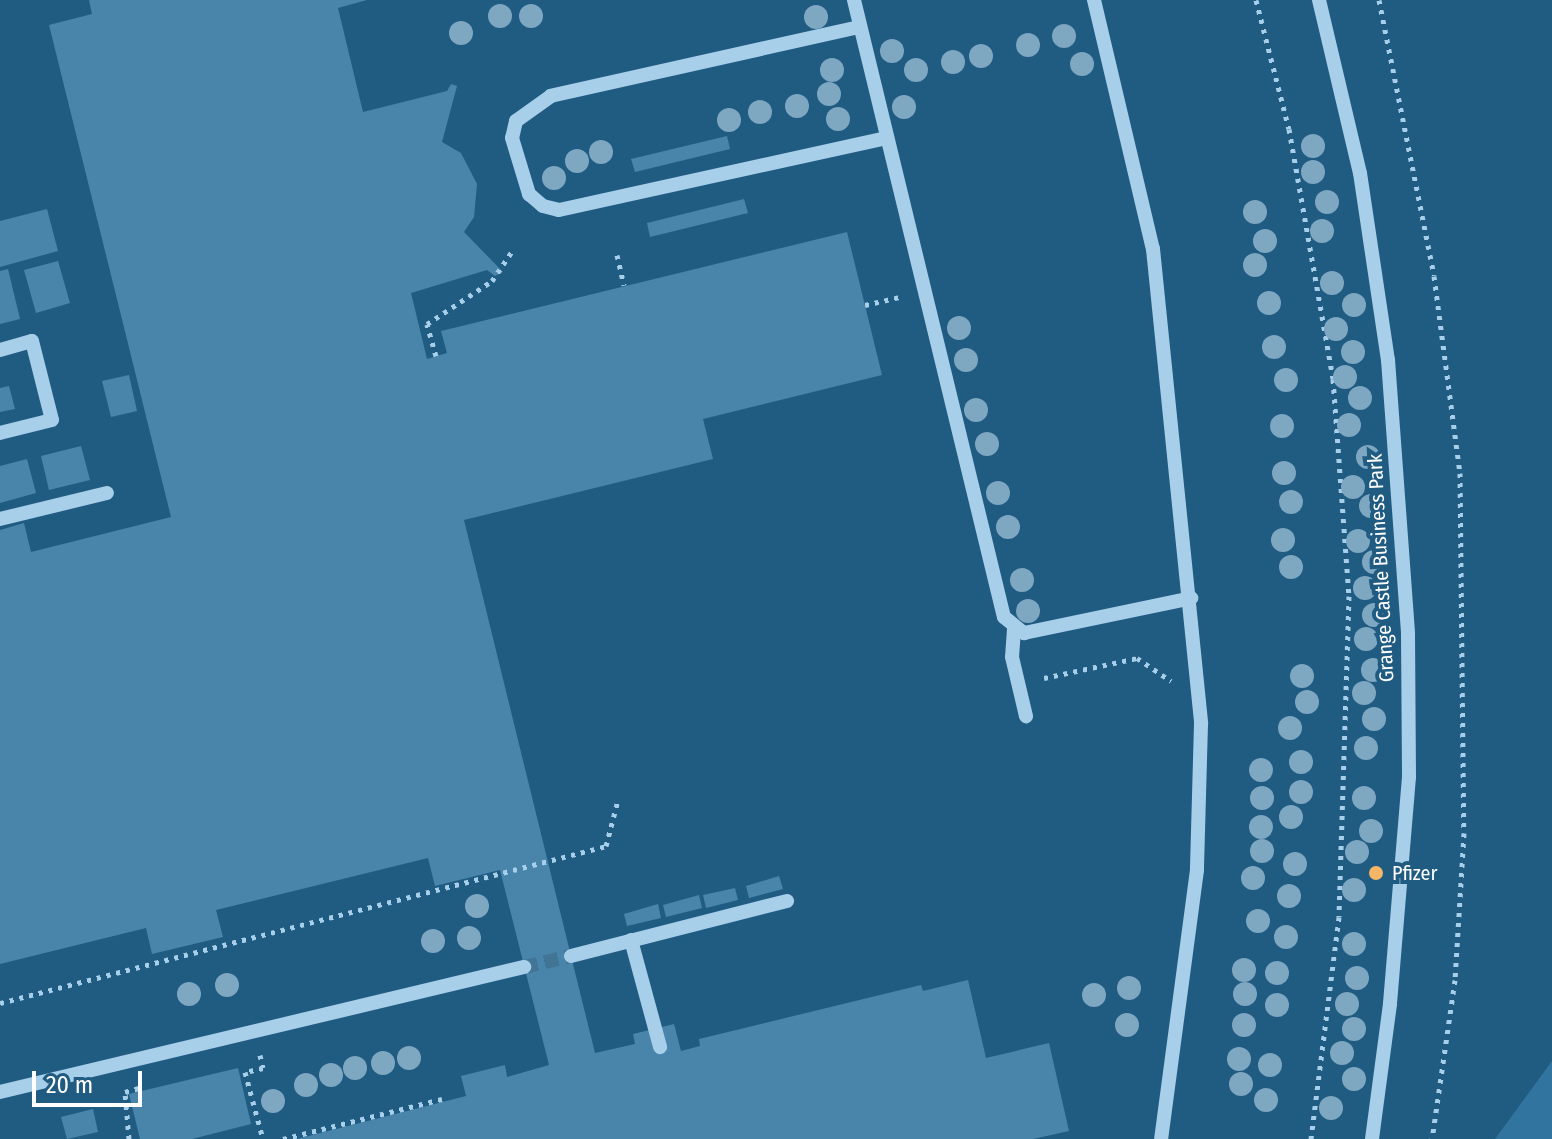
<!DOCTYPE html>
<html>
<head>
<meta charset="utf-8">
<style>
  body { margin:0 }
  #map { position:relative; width:1552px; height:1139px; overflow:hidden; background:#205b82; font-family:"Fira Sans Condensed",sans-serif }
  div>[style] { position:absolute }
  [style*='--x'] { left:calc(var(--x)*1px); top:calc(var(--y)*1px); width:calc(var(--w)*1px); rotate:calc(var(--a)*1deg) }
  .green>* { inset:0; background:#30749f }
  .building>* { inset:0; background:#4985ab }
  .minor-tunnel>* { height:14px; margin-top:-7px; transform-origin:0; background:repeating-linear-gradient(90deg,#417495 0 14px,transparent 0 21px) }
  .path>* { height:5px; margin-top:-2.5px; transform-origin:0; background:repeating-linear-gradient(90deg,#a7cfe9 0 4px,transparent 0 10px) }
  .minor>* { height:14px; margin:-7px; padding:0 7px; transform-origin:7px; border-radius:7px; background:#a7cfe9 }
  .trees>* { width:24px; height:24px; margin:-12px; border-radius:50%; background:#7ea7c2 }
  .dots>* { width:22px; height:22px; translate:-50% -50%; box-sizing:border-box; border:4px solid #205b82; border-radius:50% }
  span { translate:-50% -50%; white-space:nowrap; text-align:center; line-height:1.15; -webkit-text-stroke:8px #205b82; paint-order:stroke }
  .street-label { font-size:20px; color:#fff }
  .poi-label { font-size:20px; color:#fff }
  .left { translate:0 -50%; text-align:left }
  .scale { position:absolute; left:32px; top:1071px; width:110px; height:36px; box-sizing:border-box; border:4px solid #fff; border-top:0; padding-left:10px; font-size:24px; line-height:28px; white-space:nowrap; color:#fff; -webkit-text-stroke:6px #205b82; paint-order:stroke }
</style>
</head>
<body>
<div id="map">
  <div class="green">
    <i style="clip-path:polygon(1552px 1061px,1552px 1139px,1495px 1139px)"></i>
  </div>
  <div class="building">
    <i style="clip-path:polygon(89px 0,367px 0,338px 8px,363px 112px,447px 91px,451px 84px,457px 86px,442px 142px,461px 153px,477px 184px,474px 217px,464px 232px,503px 272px,495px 276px,487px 270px,411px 293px,427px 359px,447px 353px,441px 331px,847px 232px,882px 375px,703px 419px,713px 459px,464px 520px,571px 956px,595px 1053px,635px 1044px,633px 1034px,674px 1024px,681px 1051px,700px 1046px,699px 1039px,921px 985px,923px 991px,968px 980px,986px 1058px,1049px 1043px,1069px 1131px,1033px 1139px,297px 1139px,466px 1096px,461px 1076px,505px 1065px,507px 1077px,549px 1065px,500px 870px,435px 886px,428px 858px,216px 910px,223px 937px,152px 954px,146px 928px,0 964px,0 530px,24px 523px,31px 552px,171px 517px,49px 25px,92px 14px)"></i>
    <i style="clip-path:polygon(727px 136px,730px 149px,635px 172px,631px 159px)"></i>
    <i style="clip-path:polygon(744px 199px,748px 213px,650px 237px,647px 223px)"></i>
    <i style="clip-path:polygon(47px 209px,58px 251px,0 267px,0 221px)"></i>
    <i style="clip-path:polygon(58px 261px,70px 303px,36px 313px,24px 270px)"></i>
    <i style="clip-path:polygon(8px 269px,20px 319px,0 324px,0 271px)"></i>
    <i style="clip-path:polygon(129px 375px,137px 411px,111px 417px,102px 381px)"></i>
    <i style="clip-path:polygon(9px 386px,15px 409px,0 412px,0 388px)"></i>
    <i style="clip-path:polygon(81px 446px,90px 480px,49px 490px,41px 456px)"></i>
    <i style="clip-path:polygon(27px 459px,36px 493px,0 503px,0 466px)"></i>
    <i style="clip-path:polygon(779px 876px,783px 889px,749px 898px,746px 886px)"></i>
    <i style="clip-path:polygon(735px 888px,738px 900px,706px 908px,703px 895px)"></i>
    <i style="clip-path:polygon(699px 895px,702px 908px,666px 917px,663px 905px)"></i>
    <i style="clip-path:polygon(658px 904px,661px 918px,627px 926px,624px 914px)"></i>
    <i style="clip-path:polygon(238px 1068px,251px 1124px,192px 1139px,140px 1139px,129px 1094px)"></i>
    <i style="clip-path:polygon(93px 1109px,98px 1132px,67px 1139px,61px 1117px)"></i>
  </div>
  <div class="minor-tunnel">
    <i style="--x:524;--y:967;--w:48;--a:-13.2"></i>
  </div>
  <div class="path">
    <i style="--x:1256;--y:0;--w:133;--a:75.7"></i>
    <i style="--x:1289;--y:129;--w:254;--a:80"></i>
    <i style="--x:1333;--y:379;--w:218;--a:85.8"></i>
    <i style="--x:1349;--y:596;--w:321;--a:91.8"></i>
    <i style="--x:1339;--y:917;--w:224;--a:97.2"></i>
    <i style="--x:1379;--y:0;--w:281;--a:78.7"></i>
    <i style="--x:1434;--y:276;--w:199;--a:82.5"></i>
    <i style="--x:1460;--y:473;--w:360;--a:89.4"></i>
    <i style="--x:1464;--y:833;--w:147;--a:93.5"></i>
    <i style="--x:1455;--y:980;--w:161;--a:98.2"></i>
    <i style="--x:617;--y:255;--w:31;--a:77"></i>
    <i style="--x:865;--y:305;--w:35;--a:-13"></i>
    <i style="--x:436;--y:356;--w:33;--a:-106"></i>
    <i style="--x:427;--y:324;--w:78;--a:-33.5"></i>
    <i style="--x:492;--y:281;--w:37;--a:-56"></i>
    <i style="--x:1044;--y:678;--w:95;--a:-12.1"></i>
    <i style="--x:1137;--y:658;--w:41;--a:34.1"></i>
    <i style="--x:0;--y:1003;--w:626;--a:-14.52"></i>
    <i style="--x:606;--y:846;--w:48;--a:-75.4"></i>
    <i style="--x:260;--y:1055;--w:13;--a:77"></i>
    <i style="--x:263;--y:1068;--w:18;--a:167"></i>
    <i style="--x:245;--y:1072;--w:69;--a:75"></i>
    <i style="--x:129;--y:1139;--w:47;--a:-94.9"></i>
    <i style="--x:125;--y:1092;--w:19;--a:-16"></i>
    <i style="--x:283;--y:1139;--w:164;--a:-14.1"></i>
  </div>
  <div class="minor">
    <i style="--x:854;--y:0;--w:635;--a:76.34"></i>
    <i style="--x:1004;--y:617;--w:26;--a:39"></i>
    <i style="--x:1024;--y:633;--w:171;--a:-11.8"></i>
    <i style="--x:1094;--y:0;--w:256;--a:76.7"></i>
    <i style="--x:1153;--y:249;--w:477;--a:84.2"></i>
    <i style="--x:1201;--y:724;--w:146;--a:91.6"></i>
    <i style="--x:1197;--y:870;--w:271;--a:97.6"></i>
    <i style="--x:1319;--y:0;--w:178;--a:76.7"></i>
    <i style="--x:1360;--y:173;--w:189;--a:81.5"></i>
    <i style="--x:1388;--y:360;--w:274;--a:85.8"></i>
    <i style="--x:1408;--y:633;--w:144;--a:89.6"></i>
    <i style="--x:1409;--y:777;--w:228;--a:94.8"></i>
    <i style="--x:1390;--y:1004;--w:136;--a:97.6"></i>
    <i style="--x:859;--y:27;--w:316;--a:167.4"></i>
    <i style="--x:551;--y:96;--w:43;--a:144.5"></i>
    <i style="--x:516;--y:121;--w:17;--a:103"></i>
    <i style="--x:512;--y:138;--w:59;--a:73.1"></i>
    <i style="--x:529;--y:194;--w:18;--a:41"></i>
    <i style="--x:543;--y:206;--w:16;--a:14"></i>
    <i style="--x:559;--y:210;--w:336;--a:-12.4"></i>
    <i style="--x:0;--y:350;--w:33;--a:-16"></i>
    <i style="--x:32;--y:341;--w:81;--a:75.8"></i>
    <i style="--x:52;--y:420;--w:54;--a:166"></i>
    <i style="--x:0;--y:519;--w:110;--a:-13.7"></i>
    <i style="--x:1014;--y:629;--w:28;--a:94"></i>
    <i style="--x:1012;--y:657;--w:61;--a:76.7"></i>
    <i style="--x:631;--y:940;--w:111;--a:74.8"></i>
    <i style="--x:571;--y:956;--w:223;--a:-14.3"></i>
    <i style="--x:0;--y:1092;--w:539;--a:-13.42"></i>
  </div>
  <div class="trees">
    <i style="left:500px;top:16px"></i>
    <i style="left:531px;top:16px"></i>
    <i style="left:816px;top:17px"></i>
    <i style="left:461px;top:33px"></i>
    <i style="left:1064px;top:36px"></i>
    <i style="left:1028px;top:45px"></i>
    <i style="left:892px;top:51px"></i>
    <i style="left:981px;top:56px"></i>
    <i style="left:953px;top:62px"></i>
    <i style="left:1082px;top:64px"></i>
    <i style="left:832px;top:70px"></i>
    <i style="left:916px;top:70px"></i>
    <i style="left:829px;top:94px"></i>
    <i style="left:797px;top:106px"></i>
    <i style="left:904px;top:107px"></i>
    <i style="left:760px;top:112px"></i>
    <i style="left:838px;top:119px"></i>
    <i style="left:729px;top:120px"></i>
    <i style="left:1313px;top:146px"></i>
    <i style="left:601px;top:152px"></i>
    <i style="left:577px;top:161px"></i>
    <i style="left:1313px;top:172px"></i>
    <i style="left:554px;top:178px"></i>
    <i style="left:1327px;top:202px"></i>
    <i style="left:1255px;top:212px"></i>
    <i style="left:1322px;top:231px"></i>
    <i style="left:1265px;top:241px"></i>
    <i style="left:1255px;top:265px"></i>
    <i style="left:1332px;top:283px"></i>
    <i style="left:1269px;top:303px"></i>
    <i style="left:1354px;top:305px"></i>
    <i style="left:959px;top:328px"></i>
    <i style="left:1336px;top:329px"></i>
    <i style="left:1274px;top:347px"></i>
    <i style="left:1353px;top:352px"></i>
    <i style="left:966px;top:360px"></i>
    <i style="left:1345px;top:377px"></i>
    <i style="left:1286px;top:380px"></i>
    <i style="left:1360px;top:398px"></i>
    <i style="left:976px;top:410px"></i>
    <i style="left:1349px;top:425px"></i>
    <i style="left:1282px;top:426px"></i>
    <i style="left:987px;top:444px"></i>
    <i style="left:1368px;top:457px"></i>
    <i style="left:1284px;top:473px"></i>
    <i style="left:1353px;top:487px"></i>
    <i style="left:998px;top:493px"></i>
    <i style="left:1291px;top:502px"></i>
    <i style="left:1371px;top:506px"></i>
    <i style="left:1008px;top:527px"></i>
    <i style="left:1283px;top:540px"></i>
    <i style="left:1358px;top:541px"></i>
    <i style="left:1374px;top:562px"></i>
    <i style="left:1291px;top:567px"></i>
    <i style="left:1022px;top:580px"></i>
    <i style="left:1365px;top:588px"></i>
    <i style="left:1028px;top:611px"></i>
    <i style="left:1374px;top:615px"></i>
    <i style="left:1366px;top:639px"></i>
    <i style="left:1373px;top:670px"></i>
    <i style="left:1302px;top:676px"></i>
    <i style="left:1364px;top:693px"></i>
    <i style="left:1307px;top:702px"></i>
    <i style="left:1374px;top:719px"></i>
    <i style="left:1290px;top:728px"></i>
    <i style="left:1366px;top:748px"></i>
    <i style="left:1301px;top:762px"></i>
    <i style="left:1261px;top:770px"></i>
    <i style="left:1301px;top:792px"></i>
    <i style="left:1262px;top:798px"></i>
    <i style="left:1364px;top:798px"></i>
    <i style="left:1291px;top:817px"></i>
    <i style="left:1261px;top:827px"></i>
    <i style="left:1371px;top:831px"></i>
    <i style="left:1262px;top:851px"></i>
    <i style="left:1357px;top:852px"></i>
    <i style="left:1295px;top:864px"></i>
    <i style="left:1253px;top:878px"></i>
    <i style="left:1354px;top:890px"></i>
    <i style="left:1289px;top:896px"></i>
    <i style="left:477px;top:906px"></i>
    <i style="left:1258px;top:921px"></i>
    <i style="left:1286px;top:937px"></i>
    <i style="left:469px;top:938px"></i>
    <i style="left:433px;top:941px"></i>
    <i style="left:1354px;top:944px"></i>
    <i style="left:1244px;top:970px"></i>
    <i style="left:1277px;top:973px"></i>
    <i style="left:1357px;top:978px"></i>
    <i style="left:227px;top:985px"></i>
    <i style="left:1129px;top:988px"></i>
    <i style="left:189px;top:994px"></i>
    <i style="left:1245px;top:994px"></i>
    <i style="left:1094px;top:995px"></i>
    <i style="left:1347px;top:1004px"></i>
    <i style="left:1277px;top:1005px"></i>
    <i style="left:1127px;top:1025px"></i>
    <i style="left:1244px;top:1025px"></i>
    <i style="left:1354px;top:1029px"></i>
    <i style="left:1342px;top:1053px"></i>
    <i style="left:409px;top:1058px"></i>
    <i style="left:1239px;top:1059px"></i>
    <i style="left:383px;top:1063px"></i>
    <i style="left:1270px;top:1065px"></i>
    <i style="left:355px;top:1068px"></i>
    <i style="left:331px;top:1075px"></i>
    <i style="left:1354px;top:1079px"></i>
    <i style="left:1241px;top:1084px"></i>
    <i style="left:306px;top:1085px"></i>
    <i style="left:1266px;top:1100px"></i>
    <i style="left:273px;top:1101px"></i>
    <i style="left:1331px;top:1108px"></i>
  </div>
  <div class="dots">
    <i style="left:1376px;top:873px;background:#f6b668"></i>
  </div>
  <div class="street-label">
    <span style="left:1381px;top:568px;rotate:-93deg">Grange Castle Business Park</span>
  </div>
  <div class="poi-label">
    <span class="left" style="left:1392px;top:873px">Pfizer</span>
  </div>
  <div class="scale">20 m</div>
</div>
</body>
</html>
